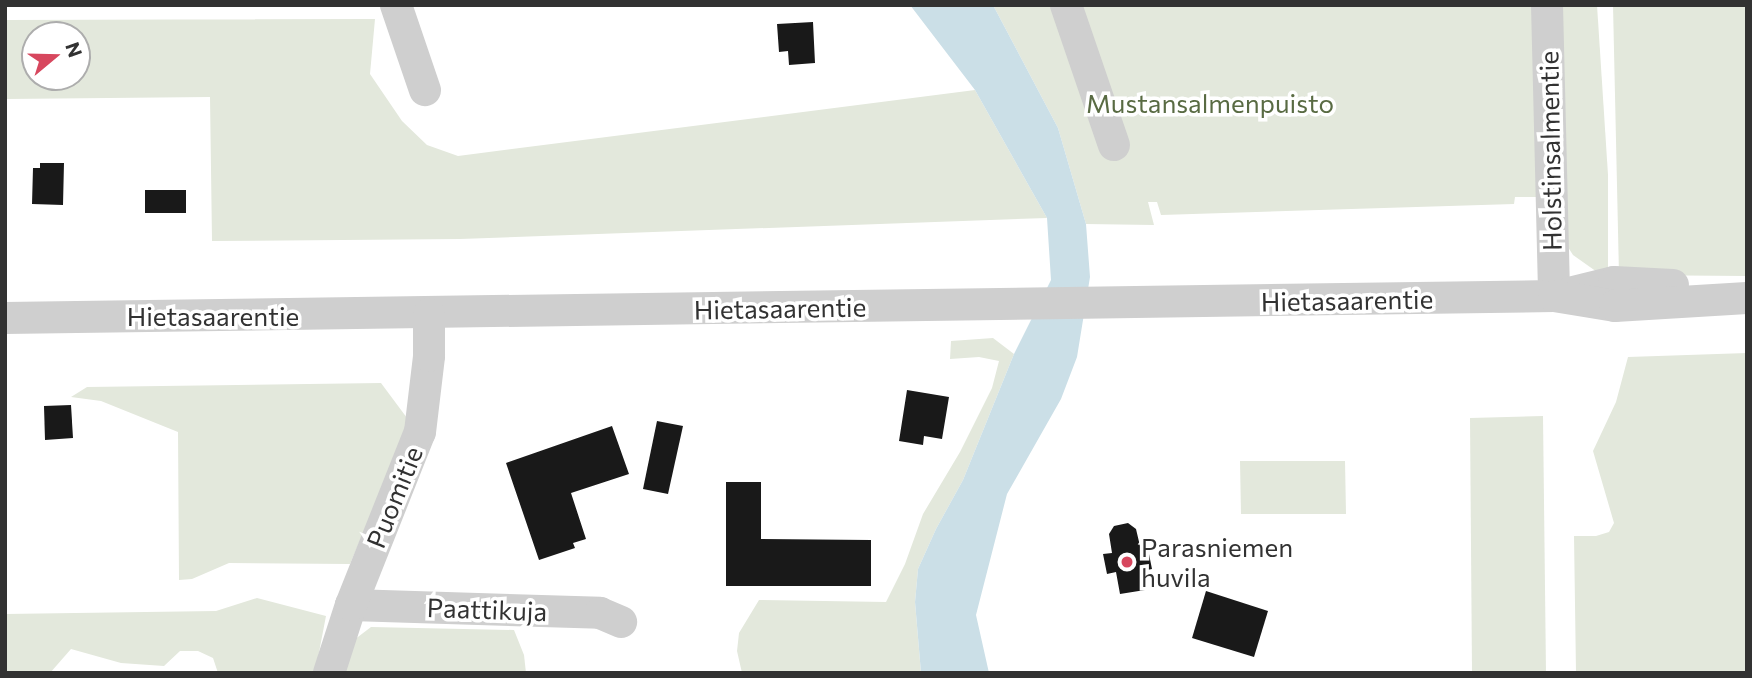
<!DOCTYPE html>
<html>
<head>
<meta charset="utf-8">
<style>
  body { margin:0 }
  #map { position:relative; width:1752px; height:678px; overflow:hidden; background:#fff; font-family:Commissioner,sans-serif }
  div>[style] { position:absolute }
  [style*='--x'] { left:calc(var(--x)*1px); top:calc(var(--y)*1px); width:calc(var(--w)*1px); rotate:calc(var(--a)*1deg) }
  .green>* { inset:0; background:#e3e8dc }
  .water>* { inset:0; background:#cbdfe7 }
  .building>* { inset:0; background:#191919 }
  .minor>* { height:32px; margin:-16px; padding:0 16px; transform-origin:16px; border-radius:16px; background:#cfcfcf }
  .dots>* { width:19px; height:19px; translate:-50% -50%; box-sizing:border-box; border:4px solid #fff; border-radius:50% }
  span { translate:-50% -50%; white-space:nowrap; text-align:center; line-height:1.15; -webkit-text-stroke:7px #fff; paint-order:stroke }
  .park-label { font-size:26px; color:#596b43 }
  .street-label { font-size:26px; color:#323232 }
  .poi-label { font-size:26px; color:#323232 }
  .left { translate:0 -50%; text-align:left }
  .frame { position:absolute; inset:0; border:7px solid #323232; pointer-events:none }
  .north { position:absolute; left:21px; top:21px; width:70px; height:70px; box-sizing:border-box; background:#fff; border:2px solid #adadad; border-radius:50%; rotate:71deg; font-size:19px; font-weight:700; line-height:28px; text-align:center; color:#323232 }
  .north::after { content:''; display:block; margin:auto; width:24px; height:32px; background:#d7475e; clip-path:polygon(50% 0,100% 100%,50% 72%,0 100%) }
</style>
</head>
<body>
<div id="map">
  <div class="green">
    <i style="clip-path:polygon(993px 5px,1536px 5px,1540px 197px,1515px 197px,1514px 204px,1161px 215px,1157px 202px,1148px 202px,1154px 225px,1086px 224px,1058px 128px)"></i>
    <i style="clip-path:polygon(1557px 5px,1597px 5px,1608px 175px,1608px 274px,1597px 272px,1573px 255px,1566px 244px)"></i>
    <i style="clip-path:polygon(1613px 5px,1747px 5px,1747px 276px,1619px 275px)"></i>
    <i style="clip-path:polygon(evenodd,375px 19px,370px 74px,402px 121px,427px 145px,458px 156px,975px 90px,1047px 218px,460px 239px,212px 241px,210px 97px,7px 99px,7px 20px,375px 19px,35px 35px,77px 35px,77px 77px,35px 77px,35px 35px)"></i>
    <i style="clip-path:polygon(993px 338px,1014px 354px,963px 480px,936px 529px,918px 569px,915px 602px,921px 673px,742px 673px,737px 651px,739px 633px,759px 600px,886px 602px,905px 564px,923px 514px,960px 452px,992px 388px,999px 361px,979px 357px,950px 359px,951px 341px)"></i>
    <i style="clip-path:polygon(1747px 353px,1747px 673px,1576px 673px,1574px 536px,1596px 536px,1609px 532px,1614px 523px,1593px 451px,1616px 402px,1628px 357px)"></i>
    <i style="clip-path:polygon(381px 383px,410px 422px,350px 564px,229px 563px,192px 579px,179px 580px,178px 432px,101px 401px,71px 397px,87px 387px)"></i>
    <i style="clip-path:polygon(1543px 416px,1546px 673px,1472px 673px,1470px 418px)"></i>
    <i style="clip-path:polygon(1240px 461px,1345px 461px,1346px 514px,1241px 514px)"></i>
    <i style="clip-path:polygon(257px 598px,326px 616px,315px 673px,218px 673px,213px 658px,198px 651px,180px 651px,164px 666px,121px 663px,71px 649px,50px 673px,5px 673px,5px 614px,216px 611px)"></i>
    <i style="clip-path:polygon(371px 627px,514px 630px,524px 655px,526px 673px,340px 673px,350px 643px)"></i>
  </div>
  <div class="water">
    <i style="clip-path:polygon(910px 5px,993px 5px,1058px 128px,1086px 224px,1090px 277px,1077px 357px,1061px 399px,1007px 494px,976px 615px,989px 673px,921px 673px,915px 602px,918px 569px,936px 529px,963px 480px,1014px 354px,1051px 280px,1047px 218px,975px 90px)"></i>
  </div>
  <div class="building">
    <i style="clip-path:polygon(813px 22px,815px 63px,789px 65px,788px 51px,779px 52px,777px 24px)"></i>
    <i style="clip-path:polygon(40px 163px,64px 163px,63px 205px,32px 204px,33px 168px,40px 168px)"></i>
    <i style="clip-path:polygon(145px 190px,186px 190px,186px 213px,145px 213px)"></i>
    <i style="clip-path:polygon(907px 390px,949px 397px,942px 439px,924px 436px,923px 445px,899px 441px)"></i>
    <i style="clip-path:polygon(71px 405px,73px 438px,45px 440px,44px 406px)"></i>
    <i style="clip-path:polygon(657px 421px,683px 426px,668px 494px,643px 489px)"></i>
    <i style="clip-path:polygon(612px 426px,629px 474px,571px 493px,586px 539px,573px 543px,575px 548px,539px 560px,506px 463px)"></i>
    <i style="clip-path:polygon(726px 482px,761px 482px,761px 539px,871px 540px,871px 586px,726px 586px)"></i>
    <i style="clip-path:polygon(1128px 523px,1136px 529px,1140px 546px,1147px 544px,1152px 569px,1142px 571px,1145px 590px,1120px 594px,1116px 572px,1107px 574px,1103px 554px,1112px 553px,1109px 534px,1114px 526px)"></i>
    <i style="clip-path:polygon(1206px 591px,1268px 611px,1254px 657px,1192px 638px)"></i>
  </div>
  <div class="minor">
    <i style="--x:396;--y:5;--w:90;--a:71.2"></i>
    <i style="--x:1066;--y:5;--w:148;--a:71.1"></i>
    <i style="--x:1547;--y:5;--w:291;--a:88.6"></i>
    <i style="--x:1569;--y:293;--w:46;--a:-13.7"></i>
    <i style="--x:1614;--y:282;--w:59;--a:2.9"></i>
    <i style="--x:5;--y:318;--w:1549;--a:-0.81"></i>
    <i style="--x:1554;--y:296;--w:62;--a:9.3"></i>
    <i style="--x:1615;--y:306;--w:132;--a:-3.5"></i>
    <i style="--x:351;--y:605;--w:249;--a:1.8"></i>
    <i style="--x:600;--y:613;--w:23;--a:23"></i>
    <i style="--x:329;--y:673;--w:71;--a:-72.1"></i>
    <i style="--x:351;--y:605;--w:186;--a:-68.3"></i>
    <i style="--x:420;--y:432;--w:77;--a:-83.2"></i>
    <i style="--x:429;--y:356;--w:42;--a:-90"></i>
  </div>
  <div class="dots">
    <i style="left:1127px;top:562px;background:#d7475e"></i>
  </div>
  <div class="park-label">
    <span style="left:1210px;top:103px">Mustansalmenpuisto</span>
  </div>
  <div class="street-label">
    <span style="left:1550px;top:151px;rotate:-91deg">Holstinsalmentie</span>
    <span style="left:1347px;top:300px;rotate:-1deg">Hietasaarentie</span>
    <span style="left:780px;top:308px;rotate:-1deg">Hietasaarentie</span>
    <span style="left:213px;top:316px">Hietasaarentie</span>
    <span style="left:394px;top:497px;rotate:-68deg">Puomitie</span>
    <span style="left:487px;top:609px;rotate:2deg">Paattikuja</span>
  </div>
  <div class="poi-label">
    <span class="left" style="left:1141px;top:562px">Parasniemen<br>huvila</span>
  </div>
  <div class="frame"></div>
  <div class="north">N</div>
</div>
</body>
</html>
